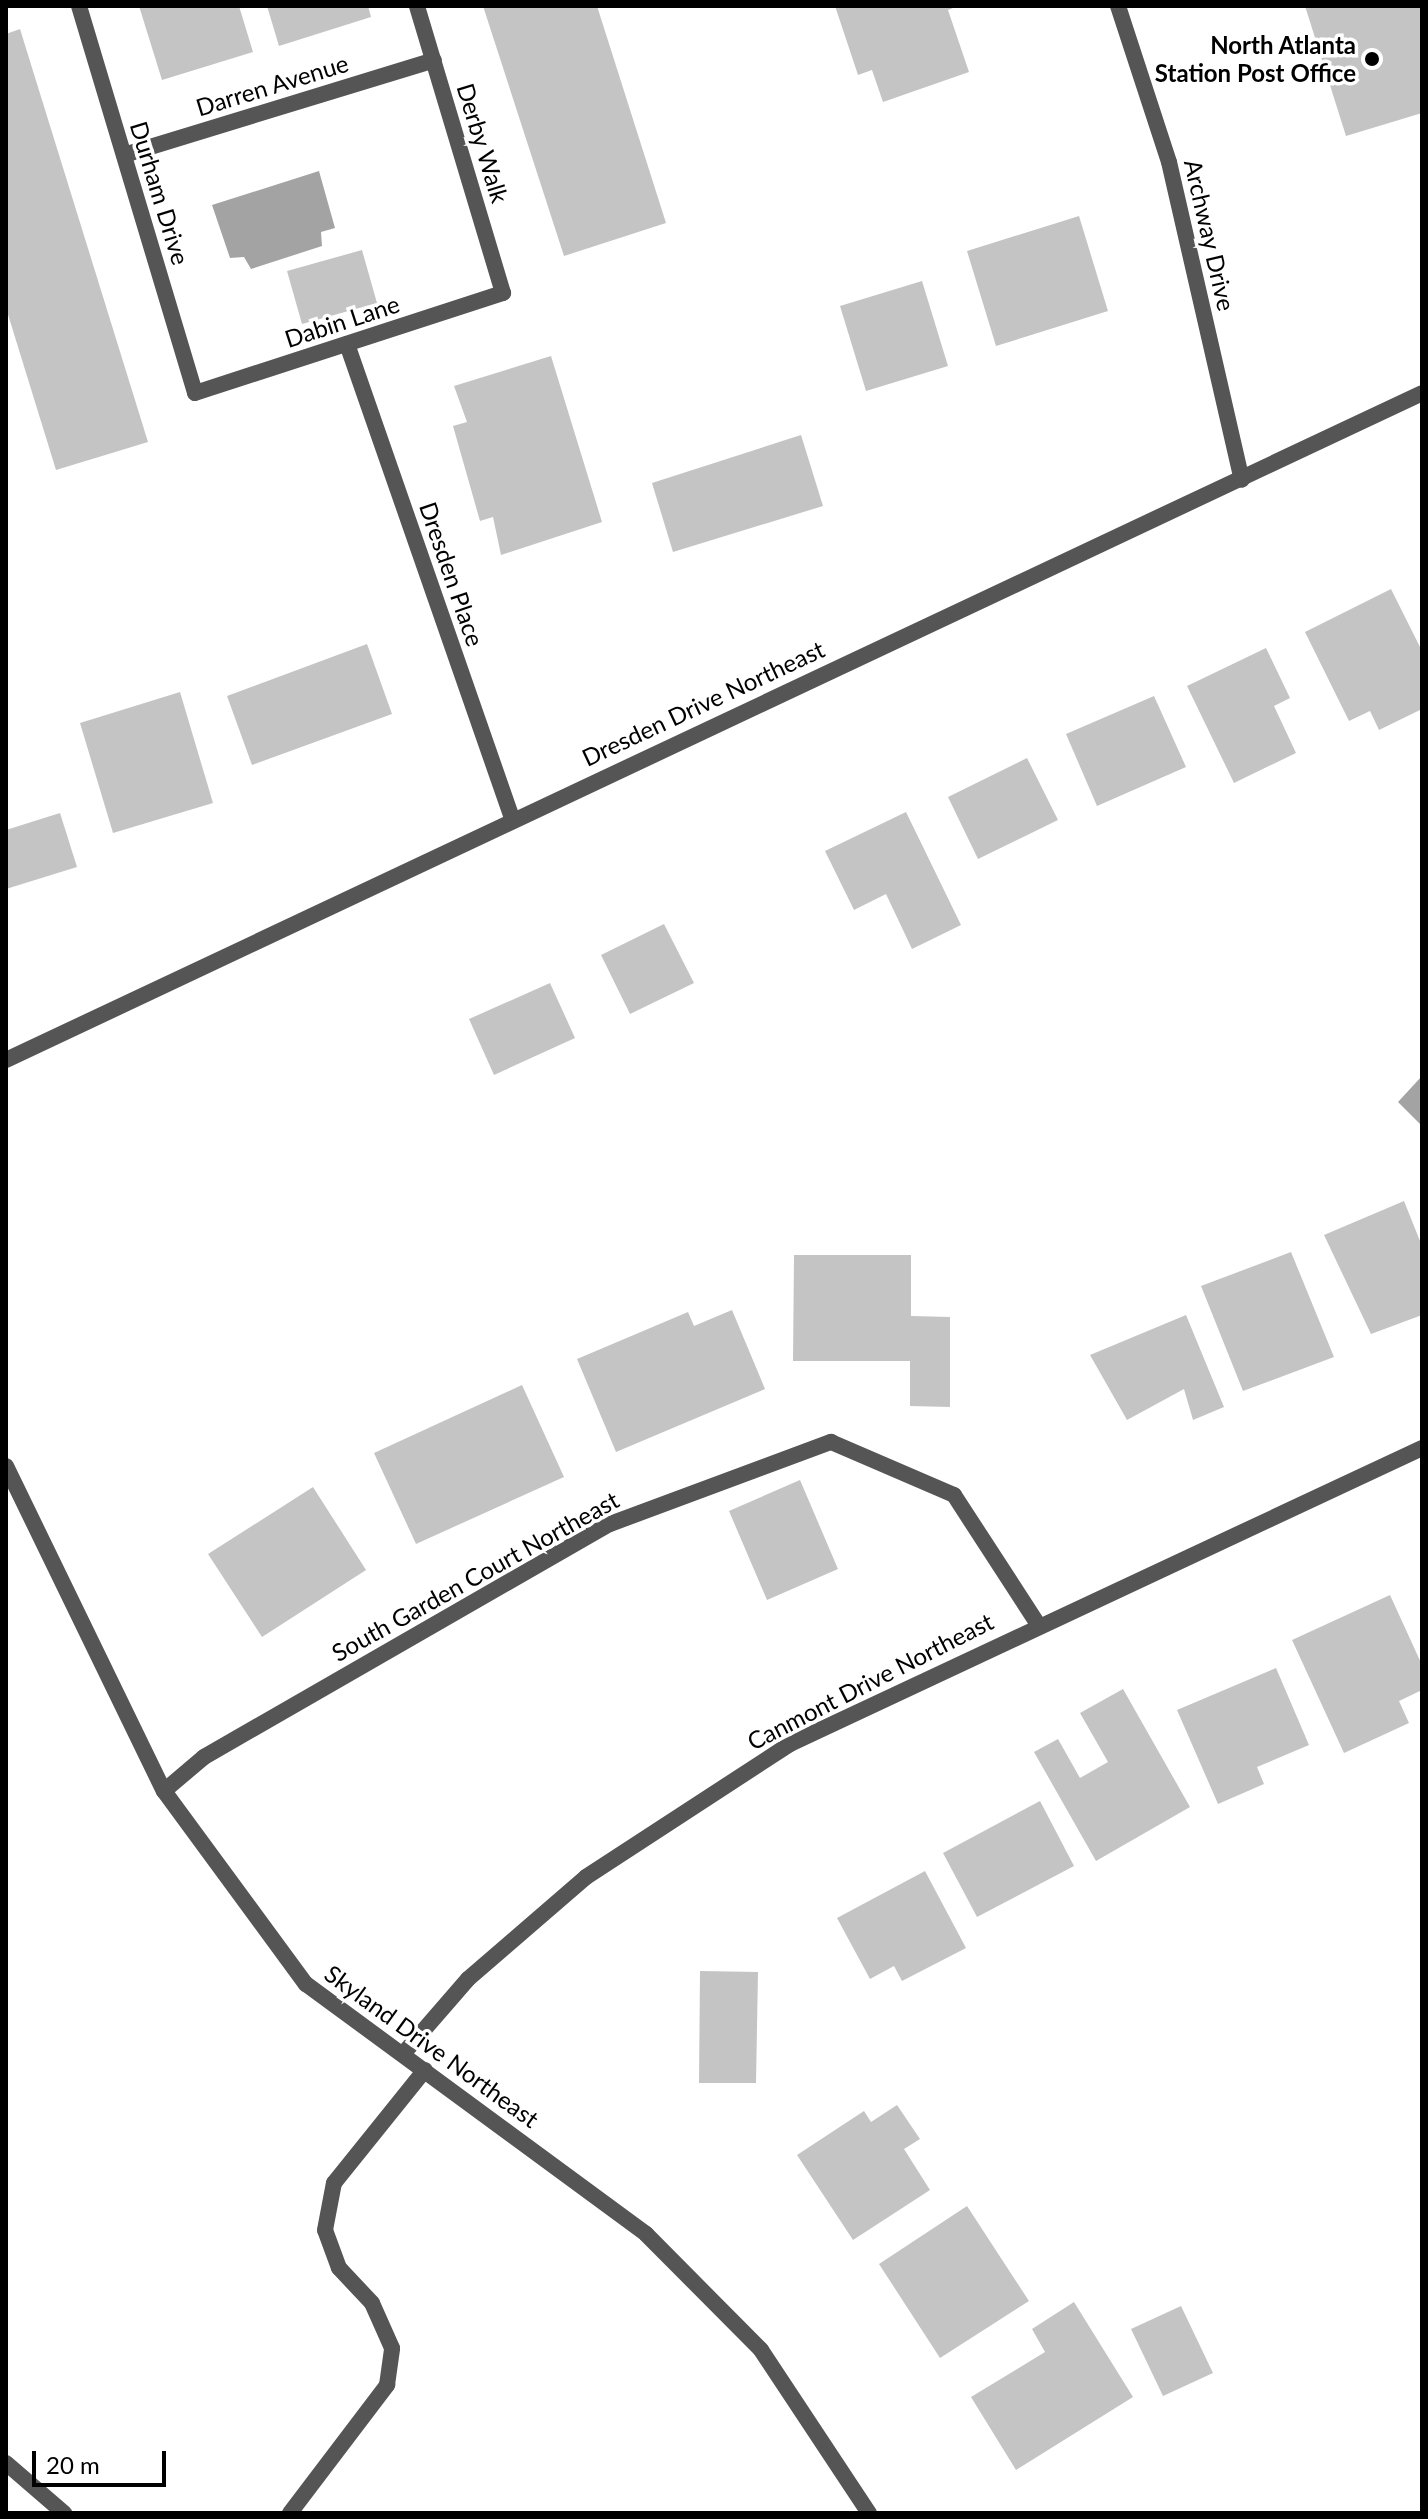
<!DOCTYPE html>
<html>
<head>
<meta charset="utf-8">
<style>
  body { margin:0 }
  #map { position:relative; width:1428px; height:2519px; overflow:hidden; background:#fff; font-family:Lato,sans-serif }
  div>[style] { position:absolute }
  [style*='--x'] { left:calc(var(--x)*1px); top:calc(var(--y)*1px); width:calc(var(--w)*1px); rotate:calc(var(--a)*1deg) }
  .water>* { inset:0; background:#a3a3a3 }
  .building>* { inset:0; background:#c4c4c4 }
  .service>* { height:16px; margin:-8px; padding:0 8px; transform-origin:8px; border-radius:8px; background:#555 }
  .minor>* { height:16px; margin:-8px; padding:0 8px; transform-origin:8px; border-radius:8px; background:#555 }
  .tertiary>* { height:16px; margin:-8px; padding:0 8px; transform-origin:8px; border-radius:8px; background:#555 }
  .dots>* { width:22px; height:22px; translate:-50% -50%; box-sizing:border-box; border:4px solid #fff; border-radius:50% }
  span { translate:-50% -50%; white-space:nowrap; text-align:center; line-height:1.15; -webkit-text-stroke:7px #fff; paint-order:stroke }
  .poi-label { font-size:24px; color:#000; font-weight:700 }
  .right { translate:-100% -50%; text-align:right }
  .street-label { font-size:24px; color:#000 }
  .frame { position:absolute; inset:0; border:8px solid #000; pointer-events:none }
  .scale { position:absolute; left:32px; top:2451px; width:134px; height:36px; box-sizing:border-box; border:4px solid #000; border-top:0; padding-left:10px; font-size:24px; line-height:28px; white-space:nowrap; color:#000; -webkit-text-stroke:6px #fff; paint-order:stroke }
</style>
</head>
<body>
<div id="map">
  <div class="water">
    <i style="clip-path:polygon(319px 171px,335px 228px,321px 232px,322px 246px,251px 269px,244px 257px,230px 258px,212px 205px)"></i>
    <i style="clip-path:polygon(1422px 1076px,1422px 1126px,1398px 1102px)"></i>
  </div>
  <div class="building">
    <i style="clip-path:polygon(139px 6px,239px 6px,253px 52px,162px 80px)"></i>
    <i style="clip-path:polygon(267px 6px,368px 6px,371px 17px,279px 46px)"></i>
    <i style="clip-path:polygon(483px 6px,597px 6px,666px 223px,564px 256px)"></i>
    <i style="clip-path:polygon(835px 6px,958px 6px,948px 10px,969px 72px,883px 102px,872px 70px,858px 75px)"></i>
    <i style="clip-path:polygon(1305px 6px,1422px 6px,1422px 113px,1346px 136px)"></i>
    <i style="clip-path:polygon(20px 29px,148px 442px,56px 470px,6px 308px,6px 34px)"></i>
    <i style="clip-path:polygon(1079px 216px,1108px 311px,996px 346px,967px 251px)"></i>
    <i style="clip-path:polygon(362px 250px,377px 303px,302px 324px,287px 271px)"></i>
    <i style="clip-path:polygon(922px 281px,948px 366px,866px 391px,840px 306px)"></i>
    <i style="clip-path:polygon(551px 356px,602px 522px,501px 555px,493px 517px,480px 521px,453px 426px,467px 422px,454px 386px)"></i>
    <i style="clip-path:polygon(801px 435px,823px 506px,673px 552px,652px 483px)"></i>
    <i style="clip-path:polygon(1391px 589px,1422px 651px,1422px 709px,1379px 730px,1370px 711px,1349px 721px,1305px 632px)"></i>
    <i style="clip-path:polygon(367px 644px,392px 714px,252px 765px,227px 696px)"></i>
    <i style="clip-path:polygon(1266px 648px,1290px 698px,1274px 706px,1296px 753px,1234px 783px,1187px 686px)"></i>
    <i style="clip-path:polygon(180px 692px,213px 803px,113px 833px,80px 723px)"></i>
    <i style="clip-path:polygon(1154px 696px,1186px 767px,1097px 806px,1066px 734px)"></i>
    <i style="clip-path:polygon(1027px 758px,1058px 820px,978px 859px,948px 797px)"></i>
    <i style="clip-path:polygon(906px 812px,961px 925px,912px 949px,886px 894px,854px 910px,825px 851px)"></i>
    <i style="clip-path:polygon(60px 813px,77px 867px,6px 889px,6px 830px)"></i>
    <i style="clip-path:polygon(664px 924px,694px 983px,630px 1014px,601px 955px)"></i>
    <i style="clip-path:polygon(550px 983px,575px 1038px,494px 1075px,469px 1019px)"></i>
    <i style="clip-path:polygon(1404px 1201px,1422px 1246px,1422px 1315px,1371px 1334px,1324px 1235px)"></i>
    <i style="clip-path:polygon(1291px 1252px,1334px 1357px,1243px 1391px,1201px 1286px)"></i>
    <i style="clip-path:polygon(794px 1255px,911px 1255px,911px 1316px,950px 1317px,950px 1407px,910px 1406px,910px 1361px,793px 1361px)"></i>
    <i style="clip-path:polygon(732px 1310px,765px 1389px,616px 1452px,577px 1359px,688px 1312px,694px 1326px)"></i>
    <i style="clip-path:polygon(1186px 1315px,1224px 1407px,1193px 1420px,1184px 1389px,1127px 1420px,1090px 1355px)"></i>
    <i style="clip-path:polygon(522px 1385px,564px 1477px,416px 1544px,374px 1453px)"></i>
    <i style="clip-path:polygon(800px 1480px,838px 1569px,767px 1600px,729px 1511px)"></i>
    <i style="clip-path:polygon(313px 1487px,366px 1570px,262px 1637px,208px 1554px)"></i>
    <i style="clip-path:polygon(1390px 1595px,1422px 1665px,1422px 1690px,1399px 1701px,1409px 1723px,1344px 1753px,1292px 1640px)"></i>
    <i style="clip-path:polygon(1276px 1668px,1309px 1745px,1257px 1767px,1264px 1784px,1218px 1804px,1177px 1710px)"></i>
    <i style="clip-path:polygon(1123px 1689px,1190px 1807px,1096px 1861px,1034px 1752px,1058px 1739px,1080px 1778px,1108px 1762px,1080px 1713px)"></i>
    <i style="clip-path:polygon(1040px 1801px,1074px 1866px,977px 1917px,943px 1853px)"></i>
    <i style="clip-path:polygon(925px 1871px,966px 1948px,902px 1981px,894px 1966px,870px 1979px,837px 1918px)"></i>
    <i style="clip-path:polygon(700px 1971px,758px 1972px,756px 2083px,699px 2083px)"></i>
    <i style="clip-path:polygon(897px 2105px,920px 2139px,904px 2149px,930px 2190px,853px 2240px,797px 2155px,864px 2111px,871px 2122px)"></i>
    <i style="clip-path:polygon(967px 2206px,1029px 2301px,940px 2358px,879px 2264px)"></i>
    <i style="clip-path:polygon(1074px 2302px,1133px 2397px,1016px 2470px,971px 2397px,1045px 2352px,1032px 2329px)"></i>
    <i style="clip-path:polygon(1181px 2306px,1213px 2373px,1163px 2396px,1131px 2329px)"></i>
  </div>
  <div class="service">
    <i style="--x:6;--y:2463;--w:77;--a:40.8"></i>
    <i style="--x:290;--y:2513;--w:161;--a:-52.8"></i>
    <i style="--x:387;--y:2385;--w:37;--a:-82"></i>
    <i style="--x:392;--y:2348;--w:49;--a:-114"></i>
    <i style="--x:372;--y:2303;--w:48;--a:-133.3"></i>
    <i style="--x:339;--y:2268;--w:40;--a:-110.2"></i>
    <i style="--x:325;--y:2230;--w:48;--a:-79.2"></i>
    <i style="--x:334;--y:2183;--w:145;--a:-51.2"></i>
  </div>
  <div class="minor">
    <i style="--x:79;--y:6;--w:404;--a:73.3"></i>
    <i style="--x:195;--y:393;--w:324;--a:-18"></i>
    <i style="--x:503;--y:293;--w:300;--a:-106.7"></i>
    <i style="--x:1118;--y:6;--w:164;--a:71.9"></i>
    <i style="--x:1169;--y:162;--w:326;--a:77.1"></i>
    <i style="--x:124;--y:155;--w:324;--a:-17"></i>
    <i style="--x:347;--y:344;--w:502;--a:70.81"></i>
    <i style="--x:6;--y:1466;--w:361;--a:64.1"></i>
    <i style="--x:164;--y:1791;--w:240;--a:53.7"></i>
    <i style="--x:306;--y:1984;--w:422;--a:36.3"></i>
    <i style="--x:646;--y:2234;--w:163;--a:45.2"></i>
    <i style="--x:761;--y:2350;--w:196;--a:56.5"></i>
    <i style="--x:164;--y:1791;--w:52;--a:-40.4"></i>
    <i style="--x:204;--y:1757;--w:468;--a:-29.9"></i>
    <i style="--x:610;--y:1524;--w:236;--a:-20.4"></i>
    <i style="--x:831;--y:1442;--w:134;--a:23.3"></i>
    <i style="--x:954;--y:1495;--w:153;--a:57"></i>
    <i style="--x:403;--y:2054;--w:99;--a:-49.1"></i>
    <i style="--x:468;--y:1979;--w:156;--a:-40.8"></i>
    <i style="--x:586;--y:1877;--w:244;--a:-33.1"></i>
    <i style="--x:790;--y:1744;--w:698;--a:-25.1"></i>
  </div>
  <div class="tertiary">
    <i style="--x:6;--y:1060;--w:1565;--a:-25.22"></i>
  </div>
  <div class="dots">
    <i style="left:1372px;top:59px;background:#000"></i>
  </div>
  <div class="poi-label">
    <span class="right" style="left:1356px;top:59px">North Atlanta<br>Station Post Office</span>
  </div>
  <div class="street-label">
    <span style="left:272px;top:85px;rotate:-17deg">Darren Avenue</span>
    <span style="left:483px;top:143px;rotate:73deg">Derby Walk</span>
    <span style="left:160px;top:193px;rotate:73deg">Durham Drive</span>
    <span style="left:1210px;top:235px;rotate:77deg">Archway Drive</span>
    <span style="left:342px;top:321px;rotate:-18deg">Dabin Lane</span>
    <span style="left:452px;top:574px;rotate:71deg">Dresden Place</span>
    <span style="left:703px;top:703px;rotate:-25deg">Dresden Drive Northeast</span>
    <span style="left:475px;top:1576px;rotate:-29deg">South Garden Court Northeast</span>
    <span style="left:870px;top:1681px;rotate:-27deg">Canmont Drive Northeast</span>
    <span style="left:432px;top:2046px;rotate:36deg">Skyland Drive Northeast</span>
  </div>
  <div class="frame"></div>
  <div class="scale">20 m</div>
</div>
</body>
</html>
